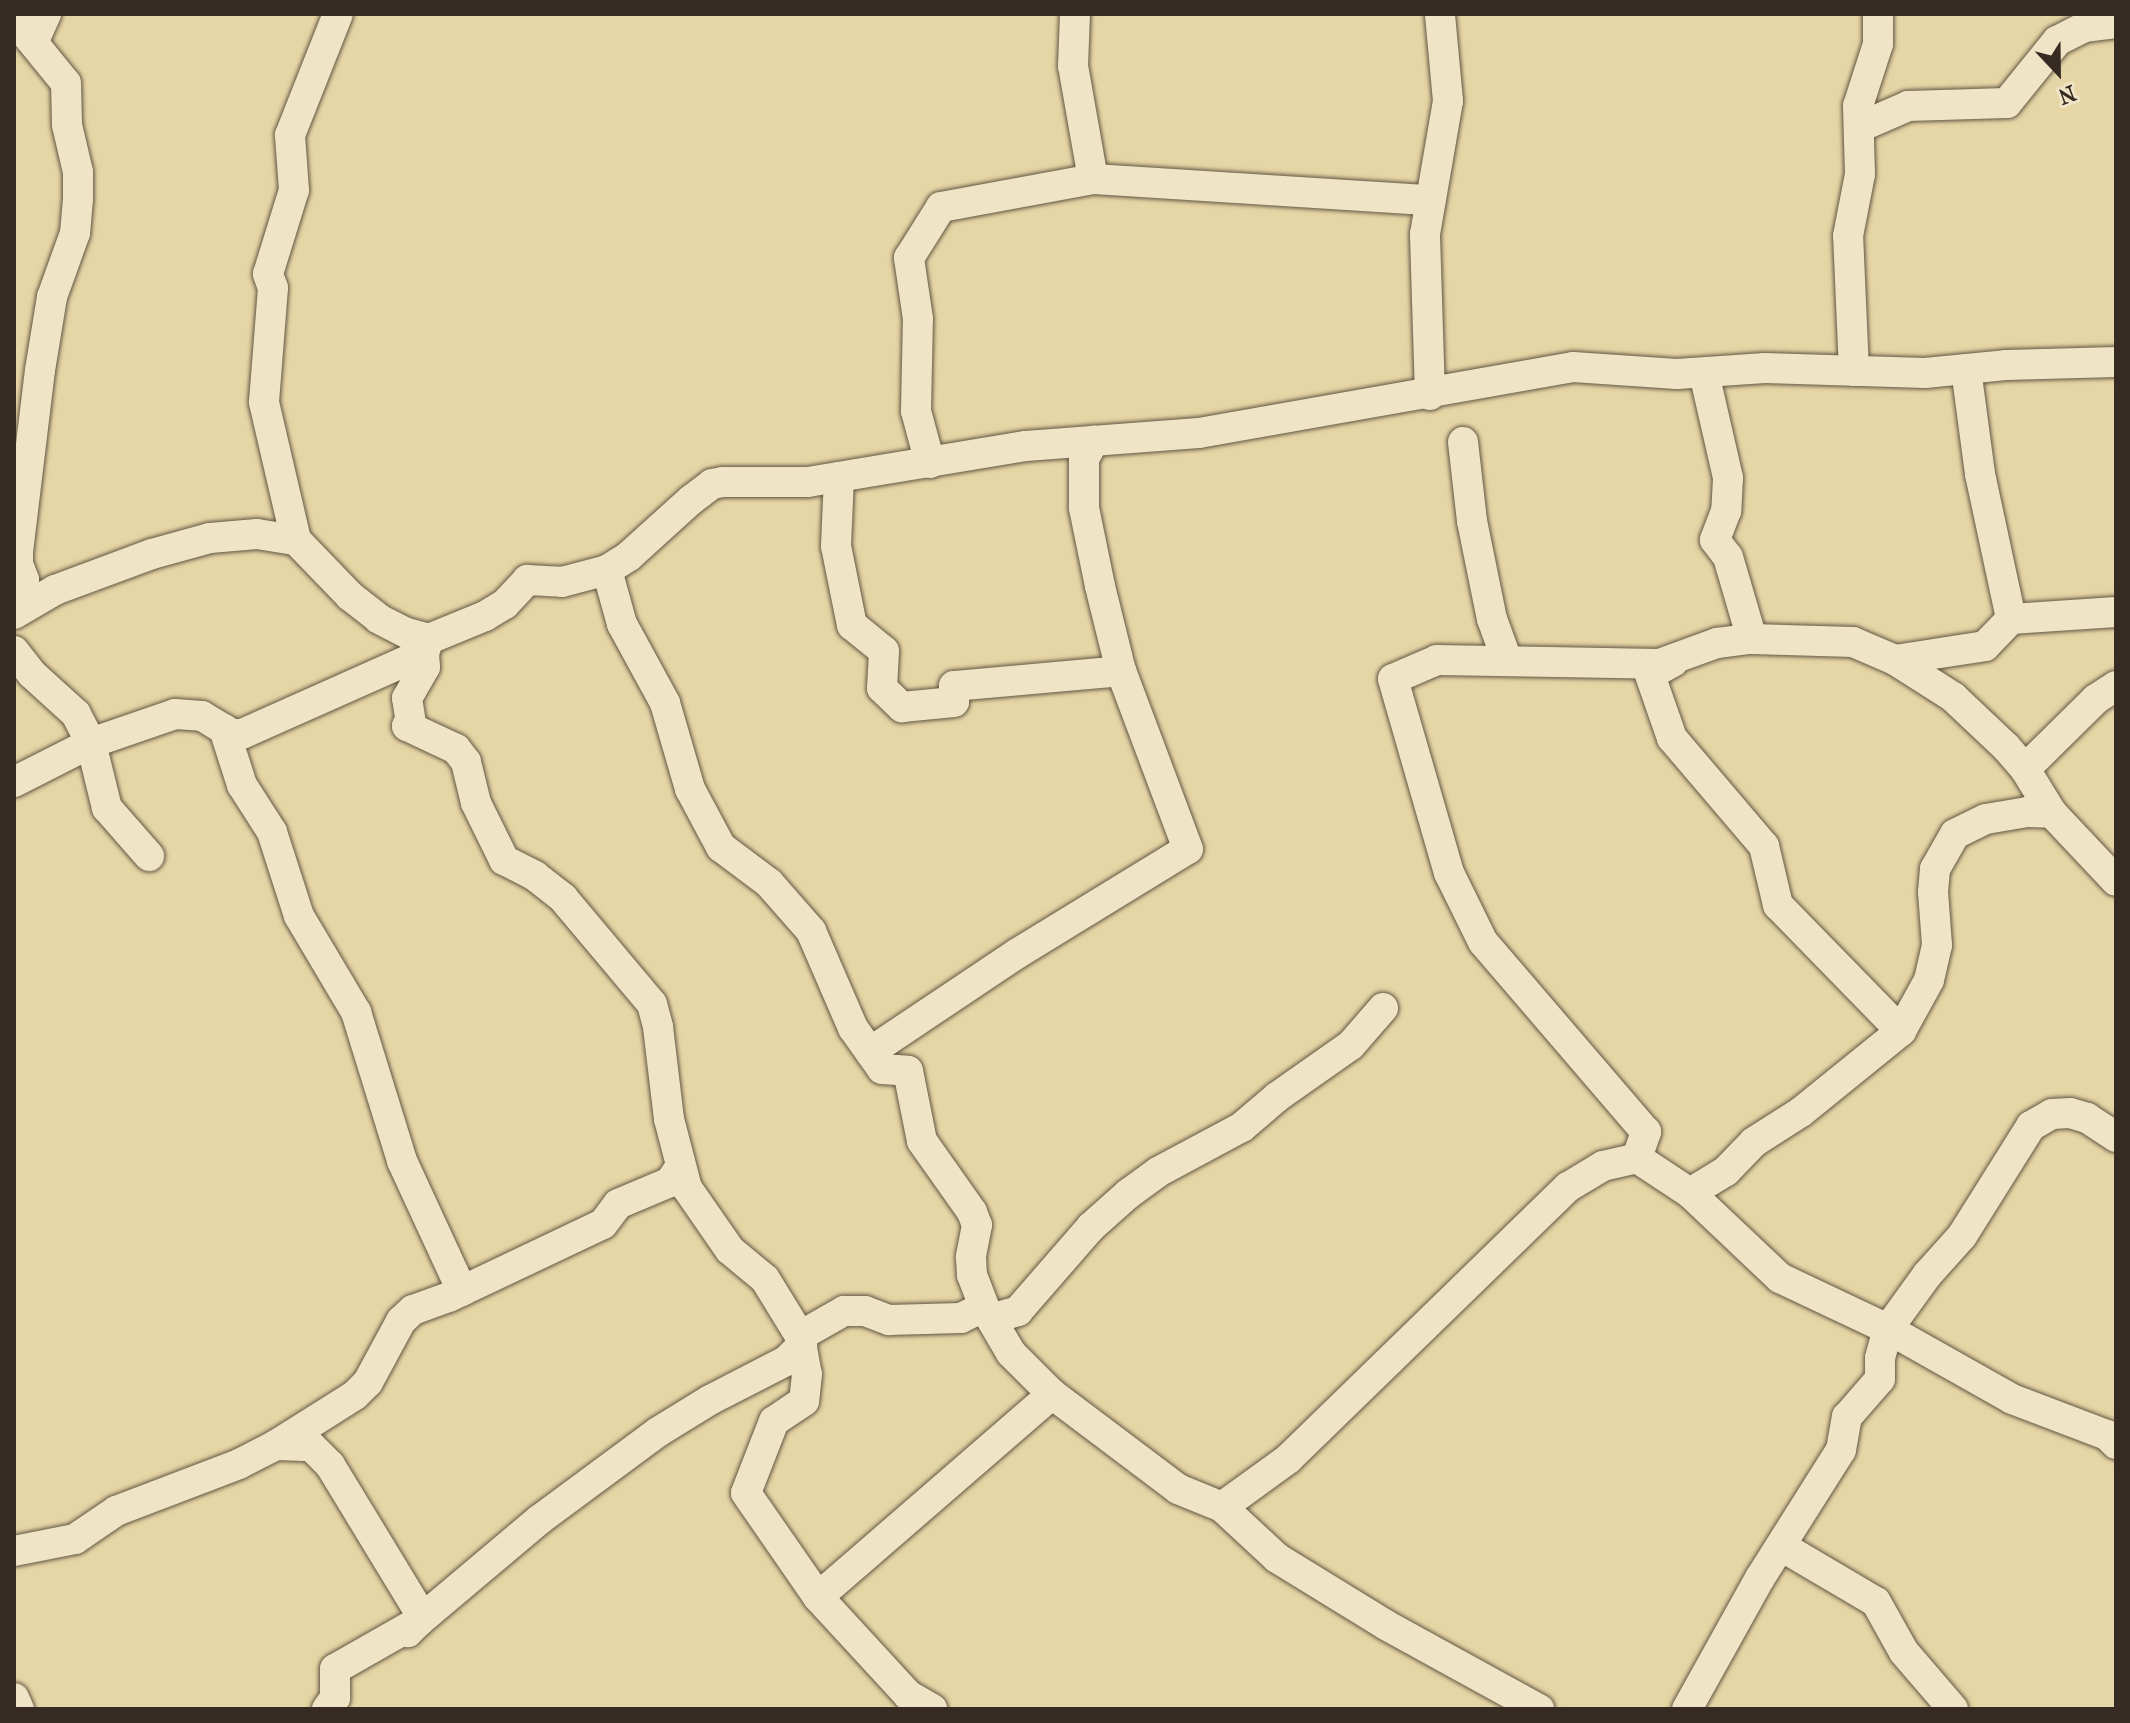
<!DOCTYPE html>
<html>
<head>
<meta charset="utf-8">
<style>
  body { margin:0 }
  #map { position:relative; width:2130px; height:1723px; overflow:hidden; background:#e6d6a6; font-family:"IM FELL French Canon",serif }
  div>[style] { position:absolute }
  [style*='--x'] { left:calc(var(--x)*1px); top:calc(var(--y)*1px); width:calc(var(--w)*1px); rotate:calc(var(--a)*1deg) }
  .roads { filter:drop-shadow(0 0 2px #625643) drop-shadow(0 0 2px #625643) }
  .minor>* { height:30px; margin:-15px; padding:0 15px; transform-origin:15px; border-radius:15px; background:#efe4c5 }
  span { translate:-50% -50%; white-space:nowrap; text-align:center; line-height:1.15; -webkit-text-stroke:8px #efe4c5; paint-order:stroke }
  .frame { position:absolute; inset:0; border:16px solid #362b22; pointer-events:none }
  .north { position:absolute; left:2018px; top:32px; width:80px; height:80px; -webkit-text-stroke:6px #efe4c5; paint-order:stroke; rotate:158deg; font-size:22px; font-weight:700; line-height:32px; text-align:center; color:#362b22 }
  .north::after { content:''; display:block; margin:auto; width:28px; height:36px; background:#362b22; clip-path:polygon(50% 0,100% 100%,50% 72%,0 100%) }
</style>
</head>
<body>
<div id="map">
  <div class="roads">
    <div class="minor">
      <i style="--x:17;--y:23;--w:77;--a:50.8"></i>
      <i style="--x:66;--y:83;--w:42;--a:88.6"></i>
      <i style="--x:67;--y:125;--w:48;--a:76.8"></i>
      <i style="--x:78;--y:172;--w:27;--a:90"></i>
      <i style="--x:78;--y:199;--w:34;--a:95"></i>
      <i style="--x:75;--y:233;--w:68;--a:109.8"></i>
      <i style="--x:52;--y:297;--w:74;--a:99.3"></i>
      <i style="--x:40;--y:370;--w:184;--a:96.9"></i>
      <i style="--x:18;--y:553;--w:11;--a:90"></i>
      <i style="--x:18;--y:564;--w:17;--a:69"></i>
      <i style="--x:24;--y:580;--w:30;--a:99"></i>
      <i style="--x:34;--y:41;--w:30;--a:-66"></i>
      <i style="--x:1860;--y:127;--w:52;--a:-23.6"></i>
      <i style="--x:1908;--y:106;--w:99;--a:-1.7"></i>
      <i style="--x:2007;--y:103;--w:80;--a:-51.1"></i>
      <i style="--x:2057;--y:41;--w:30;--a:-27"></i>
      <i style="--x:2084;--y:27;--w:32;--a:-7"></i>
      <i style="--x:1093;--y:179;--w:338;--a:3.6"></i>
      <i style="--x:1966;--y:369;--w:106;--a:82.4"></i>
      <i style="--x:1980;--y:474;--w:148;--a:77.9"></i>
      <i style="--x:1854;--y:371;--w:135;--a:-92.5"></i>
      <i style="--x:1848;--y:236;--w:63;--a:-79"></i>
      <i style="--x:1860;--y:174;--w:68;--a:-91.7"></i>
      <i style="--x:1858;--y:106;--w:65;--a:-72.1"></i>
      <i style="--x:1878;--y:44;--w:30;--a:-90"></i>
      <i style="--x:1704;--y:373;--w:108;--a:77.1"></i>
      <i style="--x:1728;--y:478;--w:33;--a:93"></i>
      <i style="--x:1726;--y:511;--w:31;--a:111"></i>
      <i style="--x:1715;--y:540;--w:21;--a:53"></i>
      <i style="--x:1728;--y:557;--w:85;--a:73.7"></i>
      <i style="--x:1430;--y:395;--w:161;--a:-91.8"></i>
      <i style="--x:1425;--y:234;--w:135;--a:-80.2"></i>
      <i style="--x:1448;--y:101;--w:87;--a:-95.3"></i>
      <i style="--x:1463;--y:442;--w:80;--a:83.5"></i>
      <i style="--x:1472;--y:521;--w:100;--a:78.5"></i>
      <i style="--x:1492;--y:619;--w:38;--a:70"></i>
      <i style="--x:1505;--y:655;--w:8;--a:45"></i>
      <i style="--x:930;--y:463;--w:54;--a:-105.1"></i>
      <i style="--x:916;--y:411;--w:92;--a:-88.8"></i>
      <i style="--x:918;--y:319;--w:62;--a:-98.4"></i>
      <i style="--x:909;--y:258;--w:60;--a:-57.9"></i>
      <i style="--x:941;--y:207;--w:155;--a:-10.4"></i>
      <i style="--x:1093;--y:179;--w:115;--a:-100"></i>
      <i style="--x:1073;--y:66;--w:52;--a:-87.8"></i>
      <i style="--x:839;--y:477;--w:69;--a:92.5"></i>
      <i style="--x:836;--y:546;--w:81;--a:78.6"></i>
      <i style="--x:852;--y:625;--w:41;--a:39.1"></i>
      <i style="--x:884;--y:651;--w:37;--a:93"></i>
      <i style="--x:882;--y:688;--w:28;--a:44"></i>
      <i style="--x:902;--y:707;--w:52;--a:-5.5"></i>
      <i style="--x:954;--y:702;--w:16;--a:-90"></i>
      <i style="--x:954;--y:686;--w:168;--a:-5.1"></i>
      <i style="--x:296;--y:540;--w:142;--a:-103.1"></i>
      <i style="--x:264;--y:402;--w:114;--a:-85.5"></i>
      <i style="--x:273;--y:288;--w:15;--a:-110"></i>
      <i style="--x:268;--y:274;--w:88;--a:-72.8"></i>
      <i style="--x:294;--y:190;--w:55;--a:-94.2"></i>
      <i style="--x:290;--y:135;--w:130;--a:-68.4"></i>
      <i style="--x:607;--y:570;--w:56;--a:74.5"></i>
      <i style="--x:622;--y:624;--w:90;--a:61.4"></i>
      <i style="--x:665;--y:703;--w:90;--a:73.8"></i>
      <i style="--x:690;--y:789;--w:66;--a:61.9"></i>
      <i style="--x:721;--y:847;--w:60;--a:36.9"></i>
      <i style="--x:769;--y:883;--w:64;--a:48.8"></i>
      <i style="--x:811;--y:931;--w:106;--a:66.6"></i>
      <i style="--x:853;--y:1028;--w:50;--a:54.7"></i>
      <i style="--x:882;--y:1069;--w:26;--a:4"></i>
      <i style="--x:908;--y:1071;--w:71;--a:78.7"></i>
      <i style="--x:922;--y:1141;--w:87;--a:54.8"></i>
      <i style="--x:972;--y:1212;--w:14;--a:69"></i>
      <i style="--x:977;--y:1225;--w:33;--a:101"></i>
      <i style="--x:971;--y:1257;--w:18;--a:87"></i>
      <i style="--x:972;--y:1275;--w:34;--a:69"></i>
      <i style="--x:984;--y:1307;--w:53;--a:59.6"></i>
      <i style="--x:1011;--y:1353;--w:58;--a:45"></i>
      <i style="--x:1052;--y:1394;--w:158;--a:37"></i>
      <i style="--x:1178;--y:1489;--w:48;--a:22.2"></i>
      <i style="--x:1222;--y:1507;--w:75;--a:42.8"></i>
      <i style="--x:1277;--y:1558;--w:128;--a:31.6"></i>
      <i style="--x:1386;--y:1625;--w:175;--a:28.8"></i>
      <i style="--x:14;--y:614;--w:48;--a:-30.3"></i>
      <i style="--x:55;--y:590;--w:103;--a:-20.4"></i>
      <i style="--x:152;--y:554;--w:60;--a:-15.4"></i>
      <i style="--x:210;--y:538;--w:47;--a:-4.9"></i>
      <i style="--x:257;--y:534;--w:39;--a:9"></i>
      <i style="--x:296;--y:540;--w:78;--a:46"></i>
      <i style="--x:350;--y:596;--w:37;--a:38"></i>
      <i style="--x:379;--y:619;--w:31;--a:27"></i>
      <i style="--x:407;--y:633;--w:23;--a:15"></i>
      <i style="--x:429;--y:639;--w:61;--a:-22.3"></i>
      <i style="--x:485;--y:616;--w:23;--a:-31"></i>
      <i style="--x:505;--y:604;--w:33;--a:-47"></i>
      <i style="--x:527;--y:580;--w:35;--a:3"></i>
      <i style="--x:562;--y:582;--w:47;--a:-14.9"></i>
      <i style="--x:607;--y:570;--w:26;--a:-32"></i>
      <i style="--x:629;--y:556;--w:84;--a:-42.1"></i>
      <i style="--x:691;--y:500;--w:26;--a:-37"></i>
      <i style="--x:712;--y:484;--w:11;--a:-10"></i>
      <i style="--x:723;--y:482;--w:85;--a:0"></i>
      <i style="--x:808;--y:482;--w:221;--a:-9.4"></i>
      <i style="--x:1026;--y:446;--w:173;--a:-4.3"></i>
      <i style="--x:1199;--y:433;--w:380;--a:-10"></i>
      <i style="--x:1573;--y:367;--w:104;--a:3.9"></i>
      <i style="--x:1677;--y:374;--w:88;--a:-3.9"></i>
      <i style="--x:1765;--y:368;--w:160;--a:1.8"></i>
      <i style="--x:1925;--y:373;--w:81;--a:-5.6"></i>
      <i style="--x:2006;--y:365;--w:110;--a:-1.6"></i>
      <i style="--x:429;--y:639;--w:15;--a:110"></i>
      <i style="--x:424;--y:653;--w:14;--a:86"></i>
      <i style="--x:425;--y:667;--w:36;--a:120"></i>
      <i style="--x:407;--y:698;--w:25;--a:81"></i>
      <i style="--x:411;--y:723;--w:5;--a:143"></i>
      <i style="--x:407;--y:726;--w:54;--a:25.1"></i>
      <i style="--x:456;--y:749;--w:16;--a:52"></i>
      <i style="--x:466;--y:762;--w:42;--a:76.3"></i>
      <i style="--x:476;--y:803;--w:64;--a:63.8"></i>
      <i style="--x:504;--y:860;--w:35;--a:27"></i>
      <i style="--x:535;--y:876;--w:36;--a:38"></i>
      <i style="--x:563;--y:898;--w:138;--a:50"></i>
      <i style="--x:652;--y:1004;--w:24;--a:75"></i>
      <i style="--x:658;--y:1027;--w:93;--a:83.2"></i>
      <i style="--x:669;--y:1119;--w:71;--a:75.4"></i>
      <i style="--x:687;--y:1188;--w:75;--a:55.3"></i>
      <i style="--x:730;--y:1250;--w:45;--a:39.6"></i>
      <i style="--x:765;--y:1279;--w:67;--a:58.4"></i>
      <i style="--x:800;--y:1336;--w:39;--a:80"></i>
      <i style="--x:807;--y:1374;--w:27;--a:96"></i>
      <i style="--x:804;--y:1401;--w:36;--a:146"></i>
      <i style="--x:774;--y:1421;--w:77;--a:111.3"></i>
      <i style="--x:746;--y:1493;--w:126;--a:55.3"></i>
      <i style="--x:818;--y:1597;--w:133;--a:47.4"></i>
      <i style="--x:908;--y:1695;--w:28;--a:30"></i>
      <i style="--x:14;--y:651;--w:29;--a:52"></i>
      <i style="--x:32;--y:674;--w:59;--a:42.3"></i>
      <i style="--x:76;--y:714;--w:33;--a:63"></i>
      <i style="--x:91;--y:743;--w:67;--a:76.2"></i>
      <i style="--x:107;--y:808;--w:64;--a:48.8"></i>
      <i style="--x:1895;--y:660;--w:69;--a:32.5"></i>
      <i style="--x:1953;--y:697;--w:73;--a:43.3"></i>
      <i style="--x:2006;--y:747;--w:29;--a:49"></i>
      <i style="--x:2025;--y:769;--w:52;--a:58.5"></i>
      <i style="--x:2052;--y:813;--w:93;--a:46.7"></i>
      <i style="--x:1673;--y:662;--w:26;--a:151"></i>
      <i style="--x:1650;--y:675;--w:67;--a:70.8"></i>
      <i style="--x:1672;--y:738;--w:142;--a:49.6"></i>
      <i style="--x:1764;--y:846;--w:61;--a:76.7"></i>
      <i style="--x:1778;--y:905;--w:176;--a:45.7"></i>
      <i style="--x:224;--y:729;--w:59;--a:72.2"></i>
      <i style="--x:242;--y:785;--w:56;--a:57.4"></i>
      <i style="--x:272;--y:832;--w:88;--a:72.2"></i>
      <i style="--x:299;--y:916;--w:112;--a:59.3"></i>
      <i style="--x:356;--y:1012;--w:156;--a:72.8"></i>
      <i style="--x:402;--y:1161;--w:143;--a:65.2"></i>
      <i style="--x:2025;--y:769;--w:100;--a:-44.6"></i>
      <i style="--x:2096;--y:699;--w:24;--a:-33"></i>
      <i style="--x:14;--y:782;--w:86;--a:-26.9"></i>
      <i style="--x:91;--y:743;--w:89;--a:-19"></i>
      <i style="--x:175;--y:714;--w:27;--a:4"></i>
      <i style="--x:202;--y:716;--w:35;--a:31"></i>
      <i style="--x:232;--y:734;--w:10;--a:0"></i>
      <i style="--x:242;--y:734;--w:199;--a:-24"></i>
      <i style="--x:870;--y:1052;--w:178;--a:-33.8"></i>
      <i style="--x:1018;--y:953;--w:199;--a:-31.5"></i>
      <i style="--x:1188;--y:849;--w:190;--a:-110.6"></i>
      <i style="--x:1121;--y:671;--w:88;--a:-103.9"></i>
      <i style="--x:1100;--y:586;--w:80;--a:-101.6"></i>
      <i style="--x:1084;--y:508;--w:49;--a:-90"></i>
      <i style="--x:1084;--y:459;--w:21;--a:-62"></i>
      <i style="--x:1637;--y:1158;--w:28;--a:-71"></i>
      <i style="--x:1646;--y:1132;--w:250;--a:-130.6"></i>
      <i style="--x:1483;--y:942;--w:77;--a:-116.2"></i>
      <i style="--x:1449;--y:873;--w:202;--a:-106.1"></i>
      <i style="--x:1393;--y:679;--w:48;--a:-23.4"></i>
      <i style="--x:1437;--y:660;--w:222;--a:1"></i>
      <i style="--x:1659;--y:664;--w:62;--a:-19.9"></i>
      <i style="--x:1717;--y:643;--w:35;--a:-7"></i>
      <i style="--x:1752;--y:639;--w:101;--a:1.7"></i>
      <i style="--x:1853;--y:642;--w:46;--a:23.2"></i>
      <i style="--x:1895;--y:660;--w:91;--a:-8.8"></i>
      <i style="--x:1985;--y:646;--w:37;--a:-46"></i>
      <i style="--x:2011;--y:619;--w:105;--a:-3.8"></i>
      <i style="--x:1690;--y:1193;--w:124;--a:43.4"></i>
      <i style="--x:1780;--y:1278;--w:119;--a:25.3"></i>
      <i style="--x:1888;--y:1329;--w:142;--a:29.4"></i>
      <i style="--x:2012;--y:1399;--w:102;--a:20.8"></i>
      <i style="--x:2107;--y:1435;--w:13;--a:45"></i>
      <i style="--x:994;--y:1318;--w:25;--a:-16"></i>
      <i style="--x:1018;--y:1311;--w:111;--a:-49"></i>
      <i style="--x:1091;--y:1227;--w:50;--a:-41.7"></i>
      <i style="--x:1128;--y:1194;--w:37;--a:-36"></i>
      <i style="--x:1158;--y:1172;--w:95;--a:-28.2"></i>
      <i style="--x:1242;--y:1127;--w:46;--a:-40.6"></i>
      <i style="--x:1277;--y:1097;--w:90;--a:-35.1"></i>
      <i style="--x:1351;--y:1045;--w:49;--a:-49.1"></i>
      <i style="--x:800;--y:1336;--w:51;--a:-29.6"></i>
      <i style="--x:844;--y:1311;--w:21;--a:0"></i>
      <i style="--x:865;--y:1311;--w:26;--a:21"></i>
      <i style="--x:889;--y:1320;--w:72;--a:-1.6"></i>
      <i style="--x:961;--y:1318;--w:25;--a:-26"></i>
      <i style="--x:276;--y:1445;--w:35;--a:2"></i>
      <i style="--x:311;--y:1446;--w:27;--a:45"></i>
      <i style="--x:330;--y:1465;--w:170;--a:58.7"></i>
      <i style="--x:418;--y:1610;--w:11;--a:85"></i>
      <i style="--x:419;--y:1621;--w:16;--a:135"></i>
      <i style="--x:1222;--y:1507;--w:82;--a:-36"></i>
      <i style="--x:1288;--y:1459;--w:390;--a:-44.2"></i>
      <i style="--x:1568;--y:1187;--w:41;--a:-31"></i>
      <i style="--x:1603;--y:1166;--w:35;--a:-13"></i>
      <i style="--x:1637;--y:1158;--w:64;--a:33.4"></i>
      <i style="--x:1690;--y:1193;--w:42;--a:-31.4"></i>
      <i style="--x:1726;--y:1171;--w:40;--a:-46"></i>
      <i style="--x:1754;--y:1142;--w:56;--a:-32.6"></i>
      <i style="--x:1801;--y:1112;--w:129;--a:-39"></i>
      <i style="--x:1901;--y:1031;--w:58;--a:-61.2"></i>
      <i style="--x:1929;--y:980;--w:36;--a:-77"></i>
      <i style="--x:1937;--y:945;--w:53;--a:-94.3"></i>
      <i style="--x:1933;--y:892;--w:23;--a:-85"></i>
      <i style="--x:1935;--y:869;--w:40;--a:-60.3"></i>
      <i style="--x:1955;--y:834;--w:34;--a:-26"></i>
      <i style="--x:1986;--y:819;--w:42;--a:-9.7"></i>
      <i style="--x:2027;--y:812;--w:25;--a:2"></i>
      <i style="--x:1781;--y:1546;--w:110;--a:30.5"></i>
      <i style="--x:1876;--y:1602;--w:57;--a:60.8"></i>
      <i style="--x:1904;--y:1652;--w:75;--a:49.3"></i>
      <i style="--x:14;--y:1551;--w:62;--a:-11.1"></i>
      <i style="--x:75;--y:1539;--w:50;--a:-34.3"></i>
      <i style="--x:116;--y:1511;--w:132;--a:-20.9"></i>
      <i style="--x:239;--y:1464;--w:42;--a:-27.2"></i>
      <i style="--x:276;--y:1445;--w:93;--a:-32.3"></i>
      <i style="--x:355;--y:1395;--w:18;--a:-45"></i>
      <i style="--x:368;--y:1382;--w:69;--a:-61.6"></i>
      <i style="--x:401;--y:1321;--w:16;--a:-43"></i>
      <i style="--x:413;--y:1310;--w:38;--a:-20"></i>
      <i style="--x:449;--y:1297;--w:170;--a:-25.4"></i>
      <i style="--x:603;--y:1224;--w:25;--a:-53"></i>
      <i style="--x:618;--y:1204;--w:56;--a:-22.9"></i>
      <i style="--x:670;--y:1182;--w:18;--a:-56"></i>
      <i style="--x:818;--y:1597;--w:310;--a:-40.9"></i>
      <i style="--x:14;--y:1698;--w:12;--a:66"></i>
      <i style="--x:327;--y:1709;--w:14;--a:-54"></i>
      <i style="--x:335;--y:1698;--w:29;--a:-90"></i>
      <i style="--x:335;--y:1669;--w:97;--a:-29.7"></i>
      <i style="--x:419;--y:1621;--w:157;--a:-40.1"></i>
      <i style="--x:539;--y:1520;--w:148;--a:-36.5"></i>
      <i style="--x:658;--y:1432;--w:61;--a:-31.6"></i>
      <i style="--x:710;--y:1400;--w:85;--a:-27.2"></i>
      <i style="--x:786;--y:1361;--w:23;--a:-45"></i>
      <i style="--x:1687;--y:1709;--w:150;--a:-60.9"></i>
      <i style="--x:1760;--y:1578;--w:151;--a:-57.7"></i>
      <i style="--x:1841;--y:1450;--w:34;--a:-80"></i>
      <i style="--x:1847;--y:1417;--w:50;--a:-49"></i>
      <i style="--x:1880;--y:1379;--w:21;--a:-90"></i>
      <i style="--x:1880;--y:1358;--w:30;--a:-75"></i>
      <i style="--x:1888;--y:1329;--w:67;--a:-54.2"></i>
      <i style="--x:1927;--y:1275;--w:52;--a:-48.1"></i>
      <i style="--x:1962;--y:1236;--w:130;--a:-57.9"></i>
      <i style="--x:2031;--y:1126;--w:24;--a:-30"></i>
      <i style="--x:2052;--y:1114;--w:18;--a:-3"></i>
      <i style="--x:2070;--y:1113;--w:18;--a:16"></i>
      <i style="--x:2087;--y:1118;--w:35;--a:33"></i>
    </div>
  </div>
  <div class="frame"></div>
  <div class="north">N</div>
</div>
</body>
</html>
